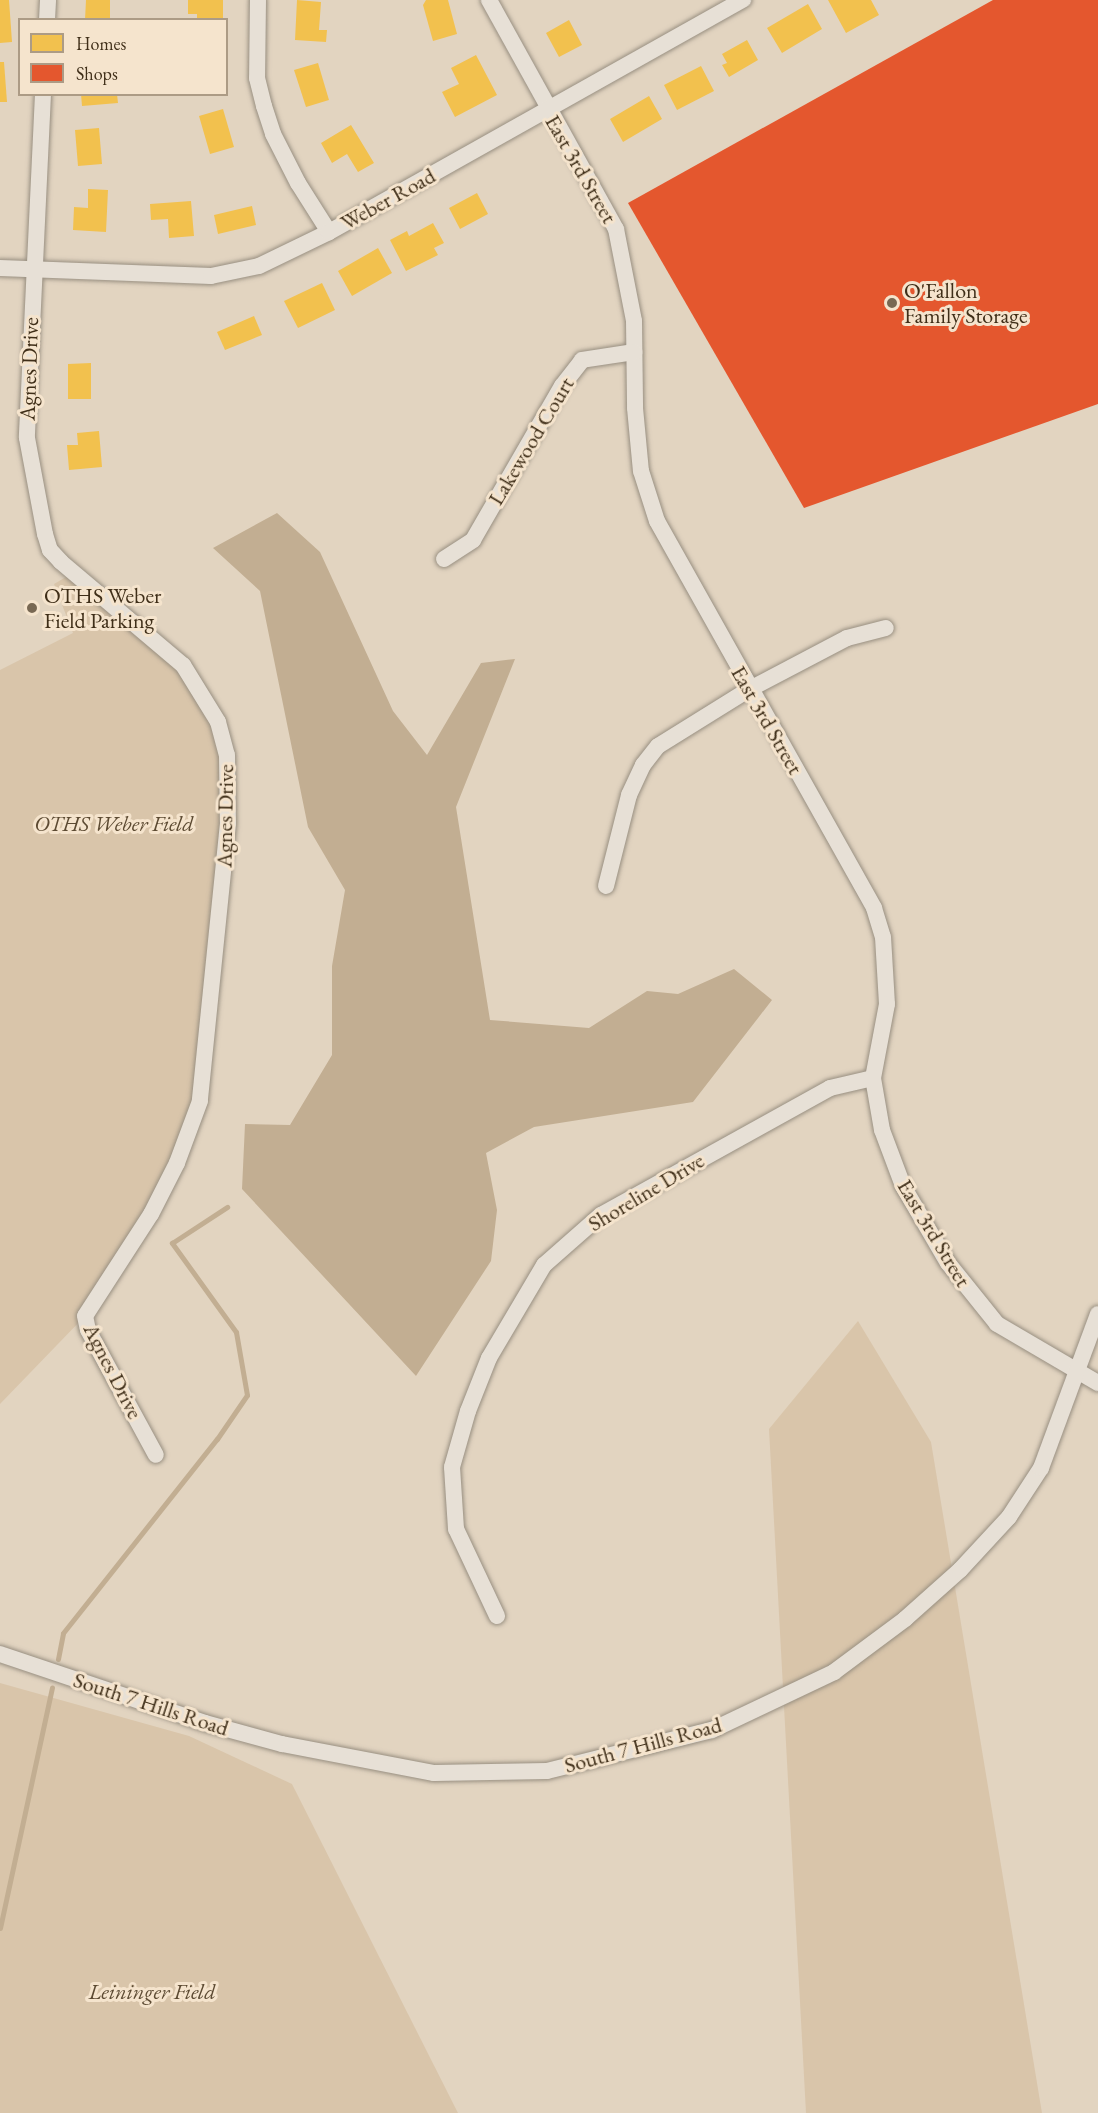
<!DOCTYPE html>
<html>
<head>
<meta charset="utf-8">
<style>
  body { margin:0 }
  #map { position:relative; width:1098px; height:2113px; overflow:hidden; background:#e2d4c0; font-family:"EB Garamond",serif }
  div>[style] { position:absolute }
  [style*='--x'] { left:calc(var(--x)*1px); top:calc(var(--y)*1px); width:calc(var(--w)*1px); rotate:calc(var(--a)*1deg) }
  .green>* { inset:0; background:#d9c5aa }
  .water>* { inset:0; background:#c2ae92 }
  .homes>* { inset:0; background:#f2c14e }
  .shops>* { inset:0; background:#e4572e }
  .stream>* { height:5px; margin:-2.5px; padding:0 2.5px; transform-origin:2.5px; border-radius:2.5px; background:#c2ae92 }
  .roads { filter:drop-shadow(0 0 2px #988f81) drop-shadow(0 0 2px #988f81) }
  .minor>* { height:16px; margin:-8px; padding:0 8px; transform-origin:8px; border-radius:8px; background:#e7e0d6 }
  .dots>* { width:16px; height:16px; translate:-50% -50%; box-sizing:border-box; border:3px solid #f5e4cd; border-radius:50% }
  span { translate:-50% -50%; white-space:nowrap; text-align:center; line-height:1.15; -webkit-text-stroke:6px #f5e4cd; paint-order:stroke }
  .street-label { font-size:22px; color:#3f2e18 }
  .poi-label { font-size:22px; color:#3f2e18 }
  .left { translate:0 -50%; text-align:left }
  .park-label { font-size:22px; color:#5c4a32; font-style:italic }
  .legend { position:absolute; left:18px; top:18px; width:210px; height:78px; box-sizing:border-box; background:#f5e4cd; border:2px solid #ac9b85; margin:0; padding:8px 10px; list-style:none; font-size:18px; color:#3f2e18 }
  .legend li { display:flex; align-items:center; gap:12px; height:30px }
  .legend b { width:30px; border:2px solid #ac9b85 }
</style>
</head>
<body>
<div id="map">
  <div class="green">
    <i style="clip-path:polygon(73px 573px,183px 665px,227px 755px,190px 1133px,85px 1316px,0 1404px,0 670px,73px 633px,54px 584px)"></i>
    <i style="clip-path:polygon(858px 1321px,931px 1442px,1042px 2113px,806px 2113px,769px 1429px)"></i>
    <i style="clip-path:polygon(0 1683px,189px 1736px,292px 1784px,458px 2113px,0 2113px)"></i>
  </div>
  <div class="water">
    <i style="clip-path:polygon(277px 513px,320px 552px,393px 711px,427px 755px,481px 663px,515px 659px,456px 807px,490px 1020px,589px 1028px,647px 991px,678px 994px,734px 969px,772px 1000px,693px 1102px,534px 1127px,486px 1153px,497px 1210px,491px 1261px,416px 1376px,242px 1189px,245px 1124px,290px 1125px,332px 1055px,332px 966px,345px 890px,308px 827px,260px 591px,213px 548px)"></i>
  </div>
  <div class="homes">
    <i style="clip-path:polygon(0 0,9px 0,12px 42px,0 43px)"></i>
    <i style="clip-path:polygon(86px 0,110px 0,110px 20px,85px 20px)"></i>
    <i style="clip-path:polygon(188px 0,223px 0,223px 20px,197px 20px,197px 14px,188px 14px)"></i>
    <i style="clip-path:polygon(297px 0,321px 2px,319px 30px,327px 30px,326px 42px,295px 40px)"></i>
    <i style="clip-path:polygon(426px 0,448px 0,457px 34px,433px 41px,423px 5px)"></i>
    <i style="clip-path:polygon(828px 0,871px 0,879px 15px,846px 33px)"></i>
    <i style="clip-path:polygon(808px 4px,822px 29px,782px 53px,767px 28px)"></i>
    <i style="clip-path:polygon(569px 20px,582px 45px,559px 57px,546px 33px)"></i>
    <i style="clip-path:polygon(747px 40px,758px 60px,729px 77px,722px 65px,727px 63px,722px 54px)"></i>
    <i style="clip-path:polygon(476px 55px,497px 95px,455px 117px,442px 92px,459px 84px,451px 68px)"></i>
    <i style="clip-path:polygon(0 62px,4px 62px,7px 102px,0 102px)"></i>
    <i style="clip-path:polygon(318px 63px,329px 100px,306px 107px,294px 70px)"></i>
    <i style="clip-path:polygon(701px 66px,714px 91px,677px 110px,664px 85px)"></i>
    <i style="clip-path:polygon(81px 94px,117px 94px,118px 103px,82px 106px)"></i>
    <i style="clip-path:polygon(649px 96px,662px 119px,623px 142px,610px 119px)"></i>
    <i style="clip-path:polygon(223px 109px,234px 147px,210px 154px,199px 116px)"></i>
    <i style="clip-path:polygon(351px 125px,374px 163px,358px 172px,347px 154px,332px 163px,321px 143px)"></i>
    <i style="clip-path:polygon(99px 128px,102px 164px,78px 166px,75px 130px)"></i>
    <i style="clip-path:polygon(88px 189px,108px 190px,106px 232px,73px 230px,74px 207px,88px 208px)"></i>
    <i style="clip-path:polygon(477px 193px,488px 214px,460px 229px,449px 208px)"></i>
    <i style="clip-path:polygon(191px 201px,194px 236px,169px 238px,168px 219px,151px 220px,150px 204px)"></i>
    <i style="clip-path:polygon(252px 206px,256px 225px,218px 234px,214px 215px)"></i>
    <i style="clip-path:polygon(433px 223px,444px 243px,434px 248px,438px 255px,406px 271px,390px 240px,407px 231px,409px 236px)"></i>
    <i style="clip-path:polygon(378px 248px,392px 273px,352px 296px,338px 271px)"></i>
    <i style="clip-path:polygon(322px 283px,335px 310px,298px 328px,284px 301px)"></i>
    <i style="clip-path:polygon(254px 316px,262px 335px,225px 350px,217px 332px)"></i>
    <i style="clip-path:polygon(91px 363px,91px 399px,68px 399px,68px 364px)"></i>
    <i style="clip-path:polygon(99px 431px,102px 467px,69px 470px,67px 445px,78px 445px,77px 433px)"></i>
  </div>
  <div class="shops">
    <i style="clip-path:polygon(993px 0,1098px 0,1098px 404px,804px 508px,628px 203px)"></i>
  </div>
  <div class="stream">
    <i style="--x:58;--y:1659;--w:26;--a:-79"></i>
    <i style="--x:63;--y:1633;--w:248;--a:-51.6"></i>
    <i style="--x:217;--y:1439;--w:53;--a:-55.7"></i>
    <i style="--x:247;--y:1395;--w:64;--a:-99.9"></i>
    <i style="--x:236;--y:1332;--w:110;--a:-125.7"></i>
    <i style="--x:172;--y:1243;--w:66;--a:-33.2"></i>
    <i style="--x:0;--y:1928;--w:246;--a:-77.8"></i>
  </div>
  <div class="roads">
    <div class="minor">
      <i style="--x:258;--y:0;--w:78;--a:90.7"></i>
      <i style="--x:257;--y:78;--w:29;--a:76"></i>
      <i style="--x:264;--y:106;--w:29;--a:72"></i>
      <i style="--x:273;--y:134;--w:55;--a:63"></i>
      <i style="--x:298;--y:183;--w:58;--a:57.7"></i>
      <i style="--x:489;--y:0;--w:262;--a:61"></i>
      <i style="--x:616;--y:229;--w:94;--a:78.9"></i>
      <i style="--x:634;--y:321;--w:87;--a:89.3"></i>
      <i style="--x:635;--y:408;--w:63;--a:84.6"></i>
      <i style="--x:641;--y:471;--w:52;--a:72.3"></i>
      <i style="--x:657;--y:521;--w:444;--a:60.7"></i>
      <i style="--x:874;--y:908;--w:30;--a:73"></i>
      <i style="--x:883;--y:937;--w:67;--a:86.6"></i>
      <i style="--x:887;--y:1004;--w:75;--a:100.7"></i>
      <i style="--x:873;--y:1078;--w:53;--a:80.2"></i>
      <i style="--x:882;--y:1130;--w:60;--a:69.4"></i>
      <i style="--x:903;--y:1186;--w:89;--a:59.7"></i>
      <i style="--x:948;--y:1263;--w:78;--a:51.2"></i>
      <i style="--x:997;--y:1324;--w:117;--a:30.3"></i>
      <i style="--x:47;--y:20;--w:20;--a:-87"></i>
      <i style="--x:43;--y:94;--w:344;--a:92.7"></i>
      <i style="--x:27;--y:438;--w:98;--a:79.4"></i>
      <i style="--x:45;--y:534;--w:17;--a:73"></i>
      <i style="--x:50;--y:550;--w:16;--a:47"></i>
      <i style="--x:61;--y:562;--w:160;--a:40.2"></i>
      <i style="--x:183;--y:665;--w:67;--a:58.4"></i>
      <i style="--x:218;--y:722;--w:34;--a:75"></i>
      <i style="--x:227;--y:755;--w:68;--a:89.2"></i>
      <i style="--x:228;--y:823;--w:279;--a:95.8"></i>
      <i style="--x:200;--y:1101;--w:66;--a:110.4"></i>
      <i style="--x:177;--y:1163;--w:57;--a:117"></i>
      <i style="--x:151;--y:1214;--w:121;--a:122.9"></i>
      <i style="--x:85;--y:1316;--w:14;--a:78"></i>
      <i style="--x:88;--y:1330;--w:142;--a:61.5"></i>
      <i style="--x:0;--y:268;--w:211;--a:2.2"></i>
      <i style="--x:211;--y:276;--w:49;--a:-11.8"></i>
      <i style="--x:259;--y:266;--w:78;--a:-25.9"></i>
      <i style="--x:329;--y:232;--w:475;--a:-29.3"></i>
      <i style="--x:444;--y:559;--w:35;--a:-33"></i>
      <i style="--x:473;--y:540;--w:178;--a:-60"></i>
      <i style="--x:562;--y:386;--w:33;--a:-52"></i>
      <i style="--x:582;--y:360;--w:53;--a:-8.7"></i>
      <i style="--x:606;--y:886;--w:94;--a:-75.8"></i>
      <i style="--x:629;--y:795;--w:33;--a:-65"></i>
      <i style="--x:643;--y:765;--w:24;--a:-52"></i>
      <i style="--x:658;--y:746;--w:106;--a:-31.9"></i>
      <i style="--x:748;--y:690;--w:112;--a:-27.7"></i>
      <i style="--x:847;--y:638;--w:40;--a:-14.4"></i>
      <i style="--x:497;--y:1616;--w:96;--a:-115.2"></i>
      <i style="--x:456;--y:1529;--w:62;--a:-93.7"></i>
      <i style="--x:452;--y:1467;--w:58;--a:-74.1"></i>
      <i style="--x:468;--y:1411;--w:57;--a:-68.4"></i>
      <i style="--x:489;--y:1358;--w:108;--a:-59.4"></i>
      <i style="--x:544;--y:1265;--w:76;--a:-41.3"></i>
      <i style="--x:601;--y:1215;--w:262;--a:-29"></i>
      <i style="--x:830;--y:1088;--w:44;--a:-13.1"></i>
      <i style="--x:0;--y:1654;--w:216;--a:18.6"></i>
      <i style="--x:205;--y:1723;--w:80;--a:15.3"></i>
      <i style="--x:282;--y:1744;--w:155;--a:10.8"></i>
      <i style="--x:434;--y:1773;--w:113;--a:-1"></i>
      <i style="--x:547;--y:1771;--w:170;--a:-14"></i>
      <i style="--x:712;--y:1730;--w:135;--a:-25.4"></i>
      <i style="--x:834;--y:1672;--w:89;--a:-36.7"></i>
      <i style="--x:905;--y:1619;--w:74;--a:-41.7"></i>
      <i style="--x:960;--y:1570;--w:72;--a:-47.2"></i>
      <i style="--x:1009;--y:1517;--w:59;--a:-56.9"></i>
      <i style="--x:1041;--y:1468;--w:164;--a:-69.7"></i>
    </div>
  </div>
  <div class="dots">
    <i style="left:892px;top:303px;background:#786853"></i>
    <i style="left:32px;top:608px;background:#786853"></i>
  </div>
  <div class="street-label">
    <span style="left:581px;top:169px;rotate:60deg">East 3rd Street</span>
    <span style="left:388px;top:199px;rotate:-29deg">Weber Road</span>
    <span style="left:29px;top:369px;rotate:-88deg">Agnes Drive</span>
    <span style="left:531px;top:441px;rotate:-59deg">Lakewood Court</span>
    <span style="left:767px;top:720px;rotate:60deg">East 3rd Street</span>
    <span style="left:225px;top:816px;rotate:-89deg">Agnes Drive</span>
    <span style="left:646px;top:1192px;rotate:-31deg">Shoreline Drive</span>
    <span style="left:934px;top:1233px;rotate:59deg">East 3rd Street</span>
    <span style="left:113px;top:1371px;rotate:63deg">Agnes Drive</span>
    <span style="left:151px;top:1704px;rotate:18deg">South 7 Hills Road</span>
    <span style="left:643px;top:1745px;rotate:-15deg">South 7 Hills Road</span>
  </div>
  <div class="poi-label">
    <span class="left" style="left:904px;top:303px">O'Fallon<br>Family Storage</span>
    <span class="left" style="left:44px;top:608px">OTHS Weber<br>Field Parking</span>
  </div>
  <div class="park-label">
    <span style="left:114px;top:824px">OTHS Weber Field</span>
    <span style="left:152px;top:1992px">Leininger Field</span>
  </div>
  <ul class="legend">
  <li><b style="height:16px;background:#f2c14e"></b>Homes</li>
  <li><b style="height:16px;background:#e4572e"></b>Shops</li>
  </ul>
</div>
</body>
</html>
